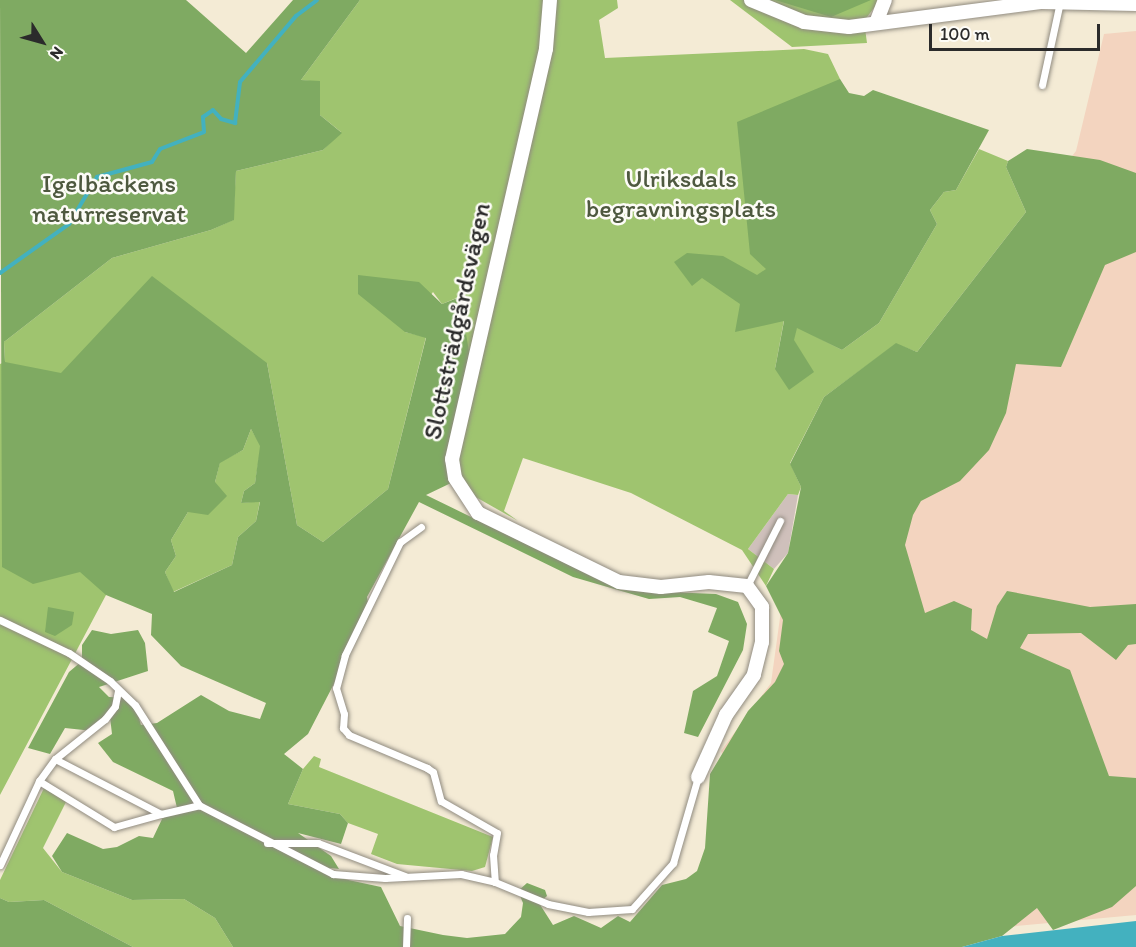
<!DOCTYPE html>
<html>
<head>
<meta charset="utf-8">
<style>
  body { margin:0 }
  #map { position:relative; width:1136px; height:947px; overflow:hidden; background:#f4ebd5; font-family:Itim,sans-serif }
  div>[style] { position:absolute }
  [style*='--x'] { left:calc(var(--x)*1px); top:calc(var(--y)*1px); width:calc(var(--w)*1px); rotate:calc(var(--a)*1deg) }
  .built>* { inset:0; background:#f3d4bf }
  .industrial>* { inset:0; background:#cfc0bb }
  .green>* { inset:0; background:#9fc46f }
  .forest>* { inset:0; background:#7faa62 }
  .water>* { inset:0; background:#43b1bf }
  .stream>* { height:4px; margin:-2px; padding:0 2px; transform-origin:2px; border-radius:2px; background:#43b1bf }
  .roads { filter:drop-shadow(0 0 2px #908b80) drop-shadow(0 0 2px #908b80) }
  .lane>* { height:7px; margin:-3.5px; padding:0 3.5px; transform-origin:3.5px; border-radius:3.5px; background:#fff }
  .street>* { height:14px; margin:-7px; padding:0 7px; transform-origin:7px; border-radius:7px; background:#fff }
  span { translate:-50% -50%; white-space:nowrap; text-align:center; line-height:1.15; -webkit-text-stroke:5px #fdfcf7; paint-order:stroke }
  .park-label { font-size:26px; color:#4e593f }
  .street-label { font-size:26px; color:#2b2b2b }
  .north { position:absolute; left:12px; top:12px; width:60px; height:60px; -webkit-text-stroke:4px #fdfcf7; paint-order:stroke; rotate:127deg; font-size:16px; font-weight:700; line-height:24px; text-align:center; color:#2b2b2b }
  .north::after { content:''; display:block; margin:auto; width:21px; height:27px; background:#2b2b2b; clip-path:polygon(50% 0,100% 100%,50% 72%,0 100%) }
  .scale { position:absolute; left:929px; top:24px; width:171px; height:27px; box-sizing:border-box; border:3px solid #2b2b2b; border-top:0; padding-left:8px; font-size:18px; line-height:21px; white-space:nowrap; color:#2b2b2b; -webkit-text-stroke:4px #fdfcf7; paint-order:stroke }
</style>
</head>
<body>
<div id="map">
  <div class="built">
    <i style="clip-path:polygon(1136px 31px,1136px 915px,789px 947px,721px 751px,771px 683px,782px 603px,952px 311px,1076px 151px,1104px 34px)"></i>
  </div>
  <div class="industrial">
    <i style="clip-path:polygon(788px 494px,798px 495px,788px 553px,774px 569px,748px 549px)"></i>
  </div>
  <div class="green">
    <i style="clip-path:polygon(360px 0,617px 0,618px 8px,599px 20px,605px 58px,804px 49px,828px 54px,840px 79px,870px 226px,736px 331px,784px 320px,775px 369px,797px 327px,842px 350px,879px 323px,937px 224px,930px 210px,944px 192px,956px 190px,979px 149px,1008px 161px,1006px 167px,1026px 212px,917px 352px,896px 344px,824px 397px,790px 463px,801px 487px,798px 495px,788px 494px,748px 549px,774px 569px,766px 586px,742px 550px,631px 493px,560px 470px,523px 458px,504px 511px,518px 521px,451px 483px,459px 297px,442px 304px,433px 292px,405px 332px,426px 337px,388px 489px,323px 542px,297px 525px,267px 363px,106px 595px,0 795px,0 364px,5px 362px,4px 342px,112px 258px,211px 230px,233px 220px,236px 171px,323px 150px,341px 132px,320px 115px,319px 82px,301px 80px)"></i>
    <i style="clip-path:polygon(730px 0,880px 0,864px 21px,867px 43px,792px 47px)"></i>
    <i style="clip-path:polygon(251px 429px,261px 446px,255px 483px,244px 491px,241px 503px,260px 501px,256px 521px,238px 537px,232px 565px,173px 592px,165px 572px,176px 556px,171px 540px,188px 512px,215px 482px,220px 462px,243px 450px)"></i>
    <i style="clip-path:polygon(314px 756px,321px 759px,319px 767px,493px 837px,485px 867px,472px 871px,397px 864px,371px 854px,378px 834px,348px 823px,340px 814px,288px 804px,303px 769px)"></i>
    <i style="clip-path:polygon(44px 788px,66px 802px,43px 848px,62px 872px,132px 900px,184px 899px,215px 918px,233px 947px,133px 947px,44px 900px,9px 902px,0 898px,0 880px)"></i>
  </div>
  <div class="forest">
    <i style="clip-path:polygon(evenodd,0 0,186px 0,246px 53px,293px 0,360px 0,301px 80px,320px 81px,320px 115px,342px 133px,323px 150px,236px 171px,234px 220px,211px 230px,112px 258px,4px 342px,5px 362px,61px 373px,152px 276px,267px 363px,297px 525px,323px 542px,388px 489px,426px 338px,405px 332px,358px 294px,358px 275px,419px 282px,442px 304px,460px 297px,470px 358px,451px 483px,426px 495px,621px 590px,716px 594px,738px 602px,747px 624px,743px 650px,698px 737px,684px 733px,693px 691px,717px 676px,729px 641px,708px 632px,717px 608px,680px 597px,649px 599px,573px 577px,419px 502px,367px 597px,370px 614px,308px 734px,284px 754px,303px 769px,288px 804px,340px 814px,348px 823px,341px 844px,298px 833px,331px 856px,339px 869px,330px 868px,330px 876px,381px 887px,400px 926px,443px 935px,467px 938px,505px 934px,521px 917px,523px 903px,518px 891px,527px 883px,545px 890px,547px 896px,539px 903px,553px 925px,574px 916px,601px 928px,618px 916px,630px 922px,662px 885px,686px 879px,697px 871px,705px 848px,710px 774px,748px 711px,775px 682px,784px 664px,779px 651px,783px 620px,766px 586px,788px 553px,801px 487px,790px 464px,824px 397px,896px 343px,917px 352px,1026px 212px,1006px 167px,1008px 161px,1027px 149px,1100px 160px,1136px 173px,1136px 252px,1105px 265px,1061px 367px,1016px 364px,1006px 413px,989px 450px,960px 481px,921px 501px,913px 515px,905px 545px,925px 613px,954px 601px,972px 609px,971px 630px,987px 639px,997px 606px,1007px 591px,1090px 607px,1136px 604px,1136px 644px,1128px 645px,1116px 660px,1081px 633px,1028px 634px,1020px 648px,1070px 670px,1109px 776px,1136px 778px,1136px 886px,1112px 907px,1053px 930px,1037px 908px,1002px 936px,962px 947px,233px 947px,215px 918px,184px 899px,132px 900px,62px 872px,52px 856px,67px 833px,103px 849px,117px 847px,139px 836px,153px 838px,163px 817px,177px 808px,173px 791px,113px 762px,98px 743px,112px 734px,110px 717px,93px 731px,65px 728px,50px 754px,28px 748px,69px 672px,82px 661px,82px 645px,92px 630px,111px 634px,138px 630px,145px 643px,148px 671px,99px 687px,109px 697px,133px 698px,141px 725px,157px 723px,201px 695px,229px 711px,260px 719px,266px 703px,181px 666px,151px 635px,152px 614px,106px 595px,80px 572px,33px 584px,2px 567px,0 0,251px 429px,260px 446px,255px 483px,244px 491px,241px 503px,260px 502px,256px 521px,238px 537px,232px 565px,174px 592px,165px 572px,176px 556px,171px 540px,188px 512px,208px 515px,227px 496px,215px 482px,220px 463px,243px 450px,251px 429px)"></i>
    <i style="clip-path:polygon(775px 0,871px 0,831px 17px)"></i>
    <i style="clip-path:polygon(840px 79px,849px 93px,864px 96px,873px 90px,989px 130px,956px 190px,944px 192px,930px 210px,937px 224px,879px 323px,842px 350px,797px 328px,794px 340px,814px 372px,789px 390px,775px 369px,784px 321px,735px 332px,740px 304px,702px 278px,692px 286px,674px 262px,687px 253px,723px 256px,757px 275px,766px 269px,750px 254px,737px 122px)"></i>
    <i style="clip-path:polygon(48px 607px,74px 612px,72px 625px,55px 636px,45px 632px)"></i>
    <i style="clip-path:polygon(0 898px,9px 902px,44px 900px,133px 947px,0 947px)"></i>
  </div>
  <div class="water">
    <i style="clip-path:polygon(1136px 921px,1136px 947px,962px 947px,1002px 936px)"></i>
  </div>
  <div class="stream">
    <i style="--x:0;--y:273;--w:85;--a:-35.4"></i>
    <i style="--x:69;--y:224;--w:55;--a:-59.2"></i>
    <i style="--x:97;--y:177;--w:57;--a:-15.3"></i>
    <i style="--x:152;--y:162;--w:15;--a:-58"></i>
    <i style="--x:160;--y:149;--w:47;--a:-21.1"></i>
    <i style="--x:204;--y:132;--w:15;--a:-94"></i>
    <i style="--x:203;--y:117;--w:12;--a:-35"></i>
    <i style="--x:213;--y:110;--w:12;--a:48"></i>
    <i style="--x:221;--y:119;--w:15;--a:16"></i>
    <i style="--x:235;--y:123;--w:41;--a:-83"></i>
    <i style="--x:240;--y:82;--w:87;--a:-49.7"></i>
    <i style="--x:296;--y:16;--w:26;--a:-37"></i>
  </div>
  <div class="roads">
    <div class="lane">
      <i style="--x:1042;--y:85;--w:85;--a:-77.8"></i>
      <i style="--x:421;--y:527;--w:26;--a:144"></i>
      <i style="--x:400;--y:542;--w:126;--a:116"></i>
      <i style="--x:345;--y:655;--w:34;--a:105"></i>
      <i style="--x:336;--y:688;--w:27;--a:73"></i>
      <i style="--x:344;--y:714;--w:14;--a:94"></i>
      <i style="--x:343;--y:728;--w:9;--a:49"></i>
      <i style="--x:349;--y:735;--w:85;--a:22.9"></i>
      <i style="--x:427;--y:768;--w:7;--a:34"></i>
      <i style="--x:433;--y:772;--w:30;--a:75"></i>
      <i style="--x:441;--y:801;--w:64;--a:29.7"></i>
      <i style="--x:497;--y:833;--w:22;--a:100"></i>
      <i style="--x:493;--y:855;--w:27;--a:86"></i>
      <i style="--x:747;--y:586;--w:73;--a:-63.1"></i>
      <i style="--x:0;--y:620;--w:76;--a:25.6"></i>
      <i style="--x:69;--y:653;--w:50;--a:34.3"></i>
      <i style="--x:110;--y:681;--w:35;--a:44"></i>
      <i style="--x:135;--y:705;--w:119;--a:57.4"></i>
      <i style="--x:199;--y:805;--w:151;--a:27.2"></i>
      <i style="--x:333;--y:874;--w:52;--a:4.4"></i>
      <i style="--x:385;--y:878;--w:76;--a:-3"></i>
      <i style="--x:461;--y:874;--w:35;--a:13"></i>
      <i style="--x:495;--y:882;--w:57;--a:22.5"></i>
      <i style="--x:548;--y:904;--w:41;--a:11.3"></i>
      <i style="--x:588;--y:912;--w:44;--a:-3.9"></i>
      <i style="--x:632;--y:909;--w:62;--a:-48.3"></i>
      <i style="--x:673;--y:863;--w:90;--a:-73.8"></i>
      <i style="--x:55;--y:759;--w:119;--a:27.4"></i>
      <i style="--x:161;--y:814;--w:39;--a:-13"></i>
      <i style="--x:39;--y:781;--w:88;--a:31.5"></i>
      <i style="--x:114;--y:827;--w:49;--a:-15.5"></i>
      <i style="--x:267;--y:843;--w:51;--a:0"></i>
      <i style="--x:318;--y:843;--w:93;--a:20.8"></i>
      <i style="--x:0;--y:865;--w:93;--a:-65.1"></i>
      <i style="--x:39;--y:781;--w:27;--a:-54"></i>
      <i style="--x:55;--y:759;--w:64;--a:-38.7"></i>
      <i style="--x:105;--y:719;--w:16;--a:-52"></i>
      <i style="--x:115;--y:706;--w:16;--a:-79"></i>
      <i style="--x:406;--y:947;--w:29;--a:-88"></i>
    </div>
    <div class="street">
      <i style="--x:550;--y:0;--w:49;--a:94.7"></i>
      <i style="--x:546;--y:49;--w:421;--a:102.9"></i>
      <i style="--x:452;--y:459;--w:19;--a:81"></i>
      <i style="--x:455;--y:478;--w:42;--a:56.7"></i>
      <i style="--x:478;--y:513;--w:157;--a:26.1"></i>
      <i style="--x:619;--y:582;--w:42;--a:6.8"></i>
      <i style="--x:661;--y:587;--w:48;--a:-5.9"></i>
      <i style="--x:709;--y:582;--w:38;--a:6"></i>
      <i style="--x:747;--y:586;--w:26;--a:54"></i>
      <i style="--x:762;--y:607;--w:35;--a:90"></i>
      <i style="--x:762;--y:642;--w:34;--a:104"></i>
      <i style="--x:754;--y:675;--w:49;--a:125"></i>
      <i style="--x:726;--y:715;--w:68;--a:114.3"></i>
      <i style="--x:751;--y:0;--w:57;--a:22.5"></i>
      <i style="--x:804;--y:22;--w:45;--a:6.3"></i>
      <i style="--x:849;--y:27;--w:195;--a:-7.4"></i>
      <i style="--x:1042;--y:2;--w:94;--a:1.2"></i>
      <i style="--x:876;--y:23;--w:25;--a:-69"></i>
    </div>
  </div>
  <div class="park-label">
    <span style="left:681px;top:194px">Ulriksdals<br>begravningsplats</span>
    <span style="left:109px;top:199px">Igelbäckens<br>naturreservat</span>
  </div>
  <div class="street-label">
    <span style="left:457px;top:321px;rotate:-78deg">Slottsträdgårdsvägen</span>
  </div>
  <div class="north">N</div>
  <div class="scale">100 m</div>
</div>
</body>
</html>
